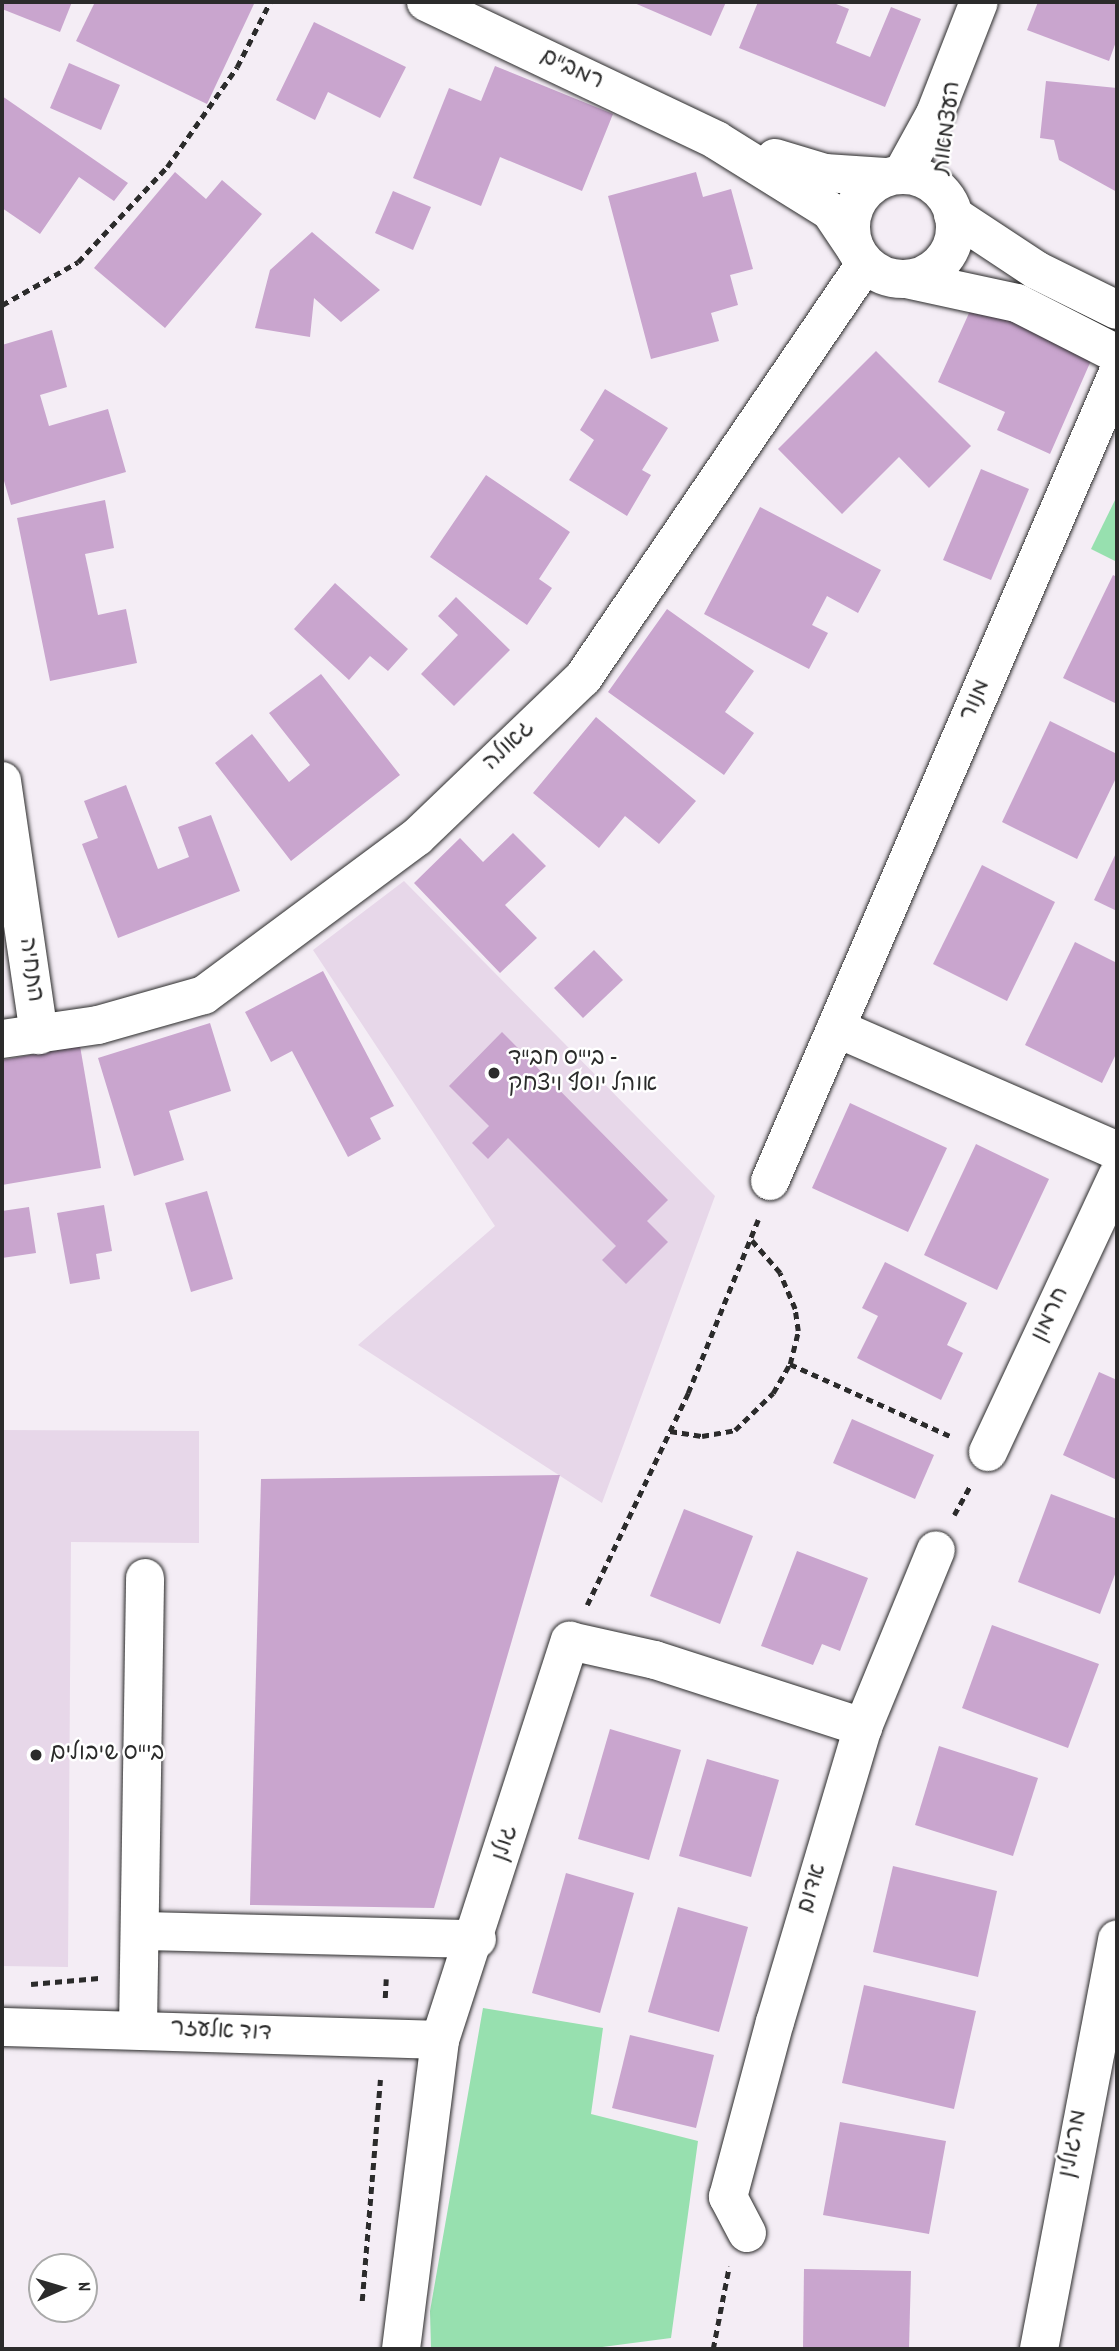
<!DOCTYPE html>
<html>
<head>
<meta charset="utf-8">
<style>
  body { margin:0 }
  #map { position:relative; width:1119px; height:2351px; overflow:hidden; background:#f4edf5; font-family:Dekko,"Playpen Sans Hebrew",sans-serif }
  div>[style] { position:absolute }
  [style*='--x'] { left:calc(var(--x)*1px); top:calc(var(--y)*1px); width:calc(var(--w)*1px); rotate:calc(var(--a)*1deg) }
  .built>* { inset:0; background:#e7d7e9 }
  .green>* { inset:0; background:#97e0af }
  .building>* { inset:0; background:#c9a5ce }
  .path>* { height:4.5px; margin-top:-2.25px; transform-origin:0; background:repeating-linear-gradient(90deg,#2b2b2b 0 7px,transparent 0 12px) }
  .roads { filter:drop-shadow(0 0 2px #2b2b2b) drop-shadow(0 0 2px #2b2b2b) }
  .minor>* { height:38px; margin:-19px; padding:0 19px; transform-origin:19px; border-radius:19px; background:#fff }
  .minor>.ring { margin:-19px; padding:0; box-sizing:content-box; background:none; border:38px solid #fff; border-radius:50% }
  .major>* { height:38px; margin:-19px; padding:0 19px; transform-origin:19px; border-radius:19px; background:#fff }
  .dots>* { width:19px; height:19px; translate:-50% -50%; box-sizing:border-box; border:4px solid #fff; border-radius:50% }
  span { translate:-50% -50%; white-space:nowrap; text-align:center; line-height:1.15; -webkit-text-stroke:5px #fff; paint-order:stroke }
  .street-label { font-size:23px; color:#2b2b2b }
  .poi-label { font-size:23px; color:#2b2b2b }
  .left { translate:0 -50%; text-align:left }
  .frame { position:absolute; inset:0; border:4px solid #2b2b2b; pointer-events:none }
  .north { position:absolute; left:28px; top:2253px; width:70px; height:70px; box-sizing:border-box; background:#fff; border:2px solid #aaa; border-radius:50%; rotate:86deg; font-size:19px; font-weight:700; line-height:28px; text-align:center; color:#2b2b2b }
  .north::after { content:''; display:block; margin:auto; width:24px; height:32px; background:#2b2b2b; clip-path:polygon(50% 0,100% 100%,50% 72%,0 100%) }
</style>
</head>
<body>
<div id="map">
  <div class="built">
    <i style="clip-path:polygon(404px 881px,715px 1196px,602px 1503px,358px 1345px,495px 1226px,313px 950px)"></i>
    <i style="clip-path:polygon(2px 1430px,199px 1431px,199px 1543px,71px 1542px,68px 1967px,2px 1966px)"></i>
  </div>
  <div class="green">
    <i style="clip-path:polygon(1117px 496px,1117px 562px,1091px 549px)"></i>
    <i style="clip-path:polygon(483px 2008px,603px 2028px,591px 2114px,698px 2141px,671px 2338px,587px 2349px,431px 2349px,430px 2311px)"></i>
  </div>
  <div class="building">
    <i style="clip-path:polygon(2px 2px,72px 2px,60px 32px,2px 9px)"></i>
    <i style="clip-path:polygon(95px 2px,250px 2px,254px 4px,207px 104px,76px 41px)"></i>
    <i style="clip-path:polygon(632px 2px,726px 2px,711px 36px)"></i>
    <i style="clip-path:polygon(758px 2px,831px 2px,849px 9px,836px 43px,870px 57px,891px 7px,921px 19px,885px 107px,739px 48px)"></i>
    <i style="clip-path:polygon(1038px 2px,1117px 2px,1117px 39px,1109px 61px,1027px 30px)"></i>
    <i style="clip-path:polygon(314px 22px,406px 67px,380px 118px,328px 92px,315px 120px,276px 100px)"></i>
    <i style="clip-path:polygon(69px 63px,120px 85px,101px 130px,50px 108px)"></i>
    <i style="clip-path:polygon(495px 66px,613px 114px,582px 191px,500px 157px,481px 206px,413px 178px,449px 88px,481px 101px)"></i>
    <i style="clip-path:polygon(1046px 81px,1117px 88px,1117px 192px,1059px 160px,1054px 140px,1040px 138px)"></i>
    <i style="clip-path:polygon(2px 96px,128px 183px,114px 201px,79px 177px,40px 234px,2px 208px)"></i>
    <i style="clip-path:polygon(175px 172px,206px 199px,222px 180px,262px 214px,165px 328px,94px 268px)"></i>
    <i style="clip-path:polygon(696px 172px,703px 197px,731px 189px,753px 269px,730px 275px,738px 305px,711px 313px,719px 341px,651px 359px,608px 196px)"></i>
    <i style="clip-path:polygon(393px 191px,431px 207px,413px 250px,375px 233px)"></i>
    <i style="clip-path:polygon(312px 232px,380px 290px,341px 322px,314px 298px,310px 337px,255px 328px,270px 270px)"></i>
    <i style="clip-path:polygon(974px 302px,1093px 356px,1050px 454px,997px 430px,1005px 412px,938px 382px)"></i>
    <i style="clip-path:polygon(52px 330px,67px 387px,40px 395px,49px 426px,108px 409px,126px 472px,11px 505px,2px 474px,2px 345px)"></i>
    <i style="clip-path:polygon(876px 351px,971px 446px,929px 488px,899px 457px,842px 514px,778px 449px)"></i>
    <i style="clip-path:polygon(605px 389px,668px 428px,642px 470px,651px 475px,627px 516px,569px 480px,594px 440px,580px 430px)"></i>
    <i style="clip-path:polygon(981px 469px,1029px 489px,991px 580px,943px 560px)"></i>
    <i style="clip-path:polygon(486px 475px,570px 532px,539px 579px,552px 588px,527px 625px,430px 557px)"></i>
    <i style="clip-path:polygon(105px 500px,114px 548px,85px 554px,98px 615px,126px 609px,137px 663px,50px 681px,17px 518px)"></i>
    <i style="clip-path:polygon(760px 507px,881px 570px,858px 613px,827px 596px,812px 625px,828px 633px,809px 669px,704px 614px)"></i>
    <i style="clip-path:polygon(1113px 575px,1117px 577px,1117px 704px,1063px 678px)"></i>
    <i style="clip-path:polygon(335px 583px,408px 649px,388px 671px,370px 656px,349px 680px,294px 629px)"></i>
    <i style="clip-path:polygon(456px 597px,510px 650px,454px 706px,421px 674px,458px 635px,438px 616px)"></i>
    <i style="clip-path:polygon(667px 609px,754px 671px,725px 712px,754px 733px,724px 775px,608px 692px)"></i>
    <i style="clip-path:polygon(321px 674px,400px 775px,291px 861px,215px 763px,252px 734px,289px 782px,310px 765px,269px 713px)"></i>
    <i style="clip-path:polygon(596px 717px,696px 801px,659px 844px,625px 816px,599px 848px,533px 793px)"></i>
    <i style="clip-path:polygon(1050px 721px,1117px 754px,1117px 776px,1077px 859px,1002px 822px)"></i>
    <i style="clip-path:polygon(126px 785px,158px 869px,189px 857px,178px 827px,211px 815px,240px 891px,118px 938px,82px 844px,98px 838px,84px 801px)"></i>
    <i style="clip-path:polygon(513px 833px,546px 866px,505px 905px,537px 938px,500px 973px,414px 883px,460px 838px,483px 862px)"></i>
    <i style="clip-path:polygon(1117px 851px,1117px 911px,1094px 900px)"></i>
    <i style="clip-path:polygon(982px 865px,1055px 902px,1007px 1001px,933px 964px)"></i>
    <i style="clip-path:polygon(1075px 942px,1117px 963px,1117px 1052px,1102px 1083px,1025px 1045px)"></i>
    <i style="clip-path:polygon(594px 950px,623px 980px,583px 1018px,554px 988px)"></i>
    <i style="clip-path:polygon(323px 971px,394px 1106px,370px 1118px,381px 1139px,348px 1157px,292px 1051px,271px 1062px,245px 1012px)"></i>
    <i style="clip-path:polygon(210px 1023px,231px 1091px,169px 1111px,184px 1160px,134px 1176px,98px 1058px)"></i>
    <i style="clip-path:polygon(502px 1032px,668px 1200px,647px 1221px,668px 1242px,626px 1284px,602px 1260px,616px 1246px,508px 1138px,488px 1159px,472px 1143px,489px 1126px,449px 1086px)"></i>
    <i style="clip-path:polygon(80px 1046px,101px 1168px,2px 1185px,2px 1060px)"></i>
    <i style="clip-path:polygon(850px 1103px,947px 1148px,908px 1232px,812px 1188px)"></i>
    <i style="clip-path:polygon(976px 1144px,1049px 1179px,997px 1290px,924px 1255px)"></i>
    <i style="clip-path:polygon(207px 1191px,233px 1279px,191px 1292px,165px 1203px)"></i>
    <i style="clip-path:polygon(104px 1205px,112px 1251px,96px 1254px,100px 1279px,70px 1284px,57px 1213px)"></i>
    <i style="clip-path:polygon(29px 1207px,36px 1253px,2px 1258px,2px 1211px)"></i>
    <i style="clip-path:polygon(885px 1262px,967px 1303px,947px 1345px,963px 1353px,941px 1400px,857px 1358px,878px 1316px,862px 1308px)"></i>
    <i style="clip-path:polygon(1099px 1372px,1117px 1380px,1117px 1480px,1063px 1455px)"></i>
    <i style="clip-path:polygon(852px 1419px,934px 1455px,915px 1499px,833px 1463px)"></i>
    <i style="clip-path:polygon(560px 1475px,434px 1908px,250px 1905px,261px 1479px)"></i>
    <i style="clip-path:polygon(1051px 1494px,1117px 1519px,1117px 1569px,1100px 1614px,1018px 1582px)"></i>
    <i style="clip-path:polygon(684px 1509px,753px 1536px,720px 1624px,650px 1596px)"></i>
    <i style="clip-path:polygon(797px 1551px,868px 1578px,840px 1651px,822px 1644px,813px 1665px,761px 1646px)"></i>
    <i style="clip-path:polygon(992px 1625px,1099px 1664px,1068px 1748px,962px 1708px)"></i>
    <i style="clip-path:polygon(610px 1729px,681px 1750px,649px 1860px,578px 1839px)"></i>
    <i style="clip-path:polygon(939px 1746px,1038px 1778px,1013px 1856px,915px 1825px)"></i>
    <i style="clip-path:polygon(707px 1759px,779px 1780px,751px 1877px,679px 1856px)"></i>
    <i style="clip-path:polygon(893px 1866px,997px 1891px,978px 1977px,873px 1952px)"></i>
    <i style="clip-path:polygon(566px 1873px,634px 1893px,600px 2013px,532px 1993px)"></i>
    <i style="clip-path:polygon(678px 1907px,748px 1927px,719px 2032px,648px 2012px)"></i>
    <i style="clip-path:polygon(864px 1985px,976px 2011px,954px 2109px,842px 2083px)"></i>
    <i style="clip-path:polygon(630px 2035px,714px 2055px,696px 2128px,612px 2108px)"></i>
    <i style="clip-path:polygon(840px 2122px,946px 2141px,929px 2234px,823px 2215px)"></i>
    <i style="clip-path:polygon(804px 2269px,911px 2271px,909px 2349px,803px 2349px)"></i>
  </div>
  <div class="path">
    <i style="--x:2;--y:305;--w:87;--a:-29.5"></i>
    <i style="--x:78;--y:262;--w:130;--a:-46.9"></i>
    <i style="--x:167;--y:167;--w:122;--a:-55"></i>
    <i style="--x:237;--y:67;--w:73;--a:-63.1"></i>
    <i style="--x:790;--y:1364;--w:175;--a:24.2"></i>
    <i style="--x:670;--y:1431;--w:32;--a:9"></i>
    <i style="--x:702;--y:1436;--w:34;--a:-10"></i>
    <i style="--x:735;--y:1430;--w:53;--a:-44.2"></i>
    <i style="--x:773;--y:1393;--w:34;--a:-60"></i>
    <i style="--x:790;--y:1364;--w:34;--a:-76"></i>
    <i style="--x:798;--y:1331;--w:22;--a:-98"></i>
    <i style="--x:795;--y:1309;--w:39;--a:-113"></i>
    <i style="--x:780;--y:1273;--w:43;--a:-131.2"></i>
    <i style="--x:954;--y:1515;--w:33;--a:-61"></i>
    <i style="--x:587;--y:1605;--w:235;--a:-64.5"></i>
    <i style="--x:688;--y:1393;--w:187;--a:-68"></i>
    <i style="--x:31;--y:1984;--w:68;--a:-5"></i>
    <i style="--x:385;--y:1998;--w:19;--a:-87"></i>
    <i style="--x:362;--y:2301;--w:222;--a:-85.3"></i>
    <i style="--x:713;--y:2349;--w:84;--a:-79"></i>
  </div>
  <div class="roads">
    <div class="minor">
      <i style="--x:426;--y:2;--w:321;--a:25.4"></i>
      <i style="--x:716;--y:140;--w:134;--a:31.9"></i>
      <i style="--x:830;--y:211;--w:45;--a:56"></i>
      <i style="--x:775;--y:158;--w:52;--a:16.7"></i>
      <i style="--x:825;--y:173;--w:60;--a:3.8"></i>
      <i style="--x:902;--y:174;--w:68;--a:-61.2"></i>
      <i style="--x:935;--y:114;--w:120;--a:-68.6"></i>
      <i class="ring" style="left:851px;top:175px;width:66px;height:66px"></i>
      <i style="--x:953;--y:215;--w:100;--a:33.5"></i>
      <i style="--x:1036;--y:270;--w:90;--a:26.3"></i>
      <i style="--x:906;--y:279;--w:114;--a:12.2"></i>
      <i style="--x:1017;--y:303;--w:112;--a:27"></i>
      <i style="--x:2;--y:781;--w:257;--a:81.7"></i>
      <i style="--x:836;--y:1028;--w:307;--a:23.6"></i>
      <i style="--x:2;--y:1039;--w:97;--a:-8.3"></i>
      <i style="--x:98;--y:1025;--w:110;--a:-15.8"></i>
      <i style="--x:204;--y:995;--w:265;--a:-36.6"></i>
      <i style="--x:417;--y:837;--w:230;--a:-43.8"></i>
      <i style="--x:583;--y:678;--w:501;--a:-55.74"></i>
      <i style="--x:770;--y:1181;--w:878;--a:-66.71"></i>
      <i style="--x:988;--y:1452;--w:304;--a:-64.9"></i>
      <i style="--x:143;--y:1931;--w:334;--a:1.4"></i>
      <i style="--x:2;--y:2027;--w:438;--a:1.7"></i>
      <i style="--x:138;--y:2029;--w:451;--a:-89.1"></i>
      <i style="--x:747;--y:2233;--w:41;--a:-117.8"></i>
      <i style="--x:728;--y:2197;--w:181;--a:-75"></i>
      <i style="--x:775;--y:2022;--w:308;--a:-73.4"></i>
      <i style="--x:863;--y:1727;--w:191;--a:-67.6"></i>
      <i style="--x:401;--y:2349;--w:311;--a:-82.8"></i>
      <i style="--x:440;--y:2040;--w:420;--a:-72"></i>
      <i style="--x:570;--y:1641;--w:87;--a:12.6"></i>
      <i style="--x:655;--y:1660;--w:219;--a:17.9"></i>
    </div>
    <div class="major">
      <i style="--x:1039;--y:2349;--w:417;--a:-79.2"></i>
    </div>
  </div>
  <div class="dots">
    <i style="left:494px;top:1073px;background:#2b2b2b"></i>
    <i style="left:36px;top:1755px;background:#2b2b2b"></i>
  </div>
  <div class="street-label">
    <span style="left:571px;top:71px;rotate:25deg">רמב"ם</span>
    <span style="left:949px;top:128px;rotate:-83deg">העצמאות</span>
    <span style="left:977px;top:701px;rotate:-67deg">מנור</span>
    <span style="left:510px;top:747px;rotate:-44deg">גאולה</span>
    <span style="left:29px;top:970px;rotate:82deg">התחיה</span>
    <span style="left:1052px;top:1315px;rotate:-65deg">חרמון</span>
    <span style="left:507px;top:1844px;rotate:-73deg">גולן</span>
    <span style="left:814px;top:1889px;rotate:-73deg">אדום</span>
    <span style="left:221px;top:2033px;rotate:3deg">דוד אלעזר</span>
    <span style="left:1075px;top:2144px;rotate:-80deg">מרגולין</span>
  </div>
  <div class="poi-label">
    <span class="left" style="left:508px;top:1073px">בי"ס חב"ד -<br>אוהל יוסף ויצחק</span>
    <span class="left" style="left:50px;top:1755px">בי"ס שיבולים</span>
  </div>
  <div class="frame"></div>
  <div class="north">N</div>
</div>
</body>
</html>
